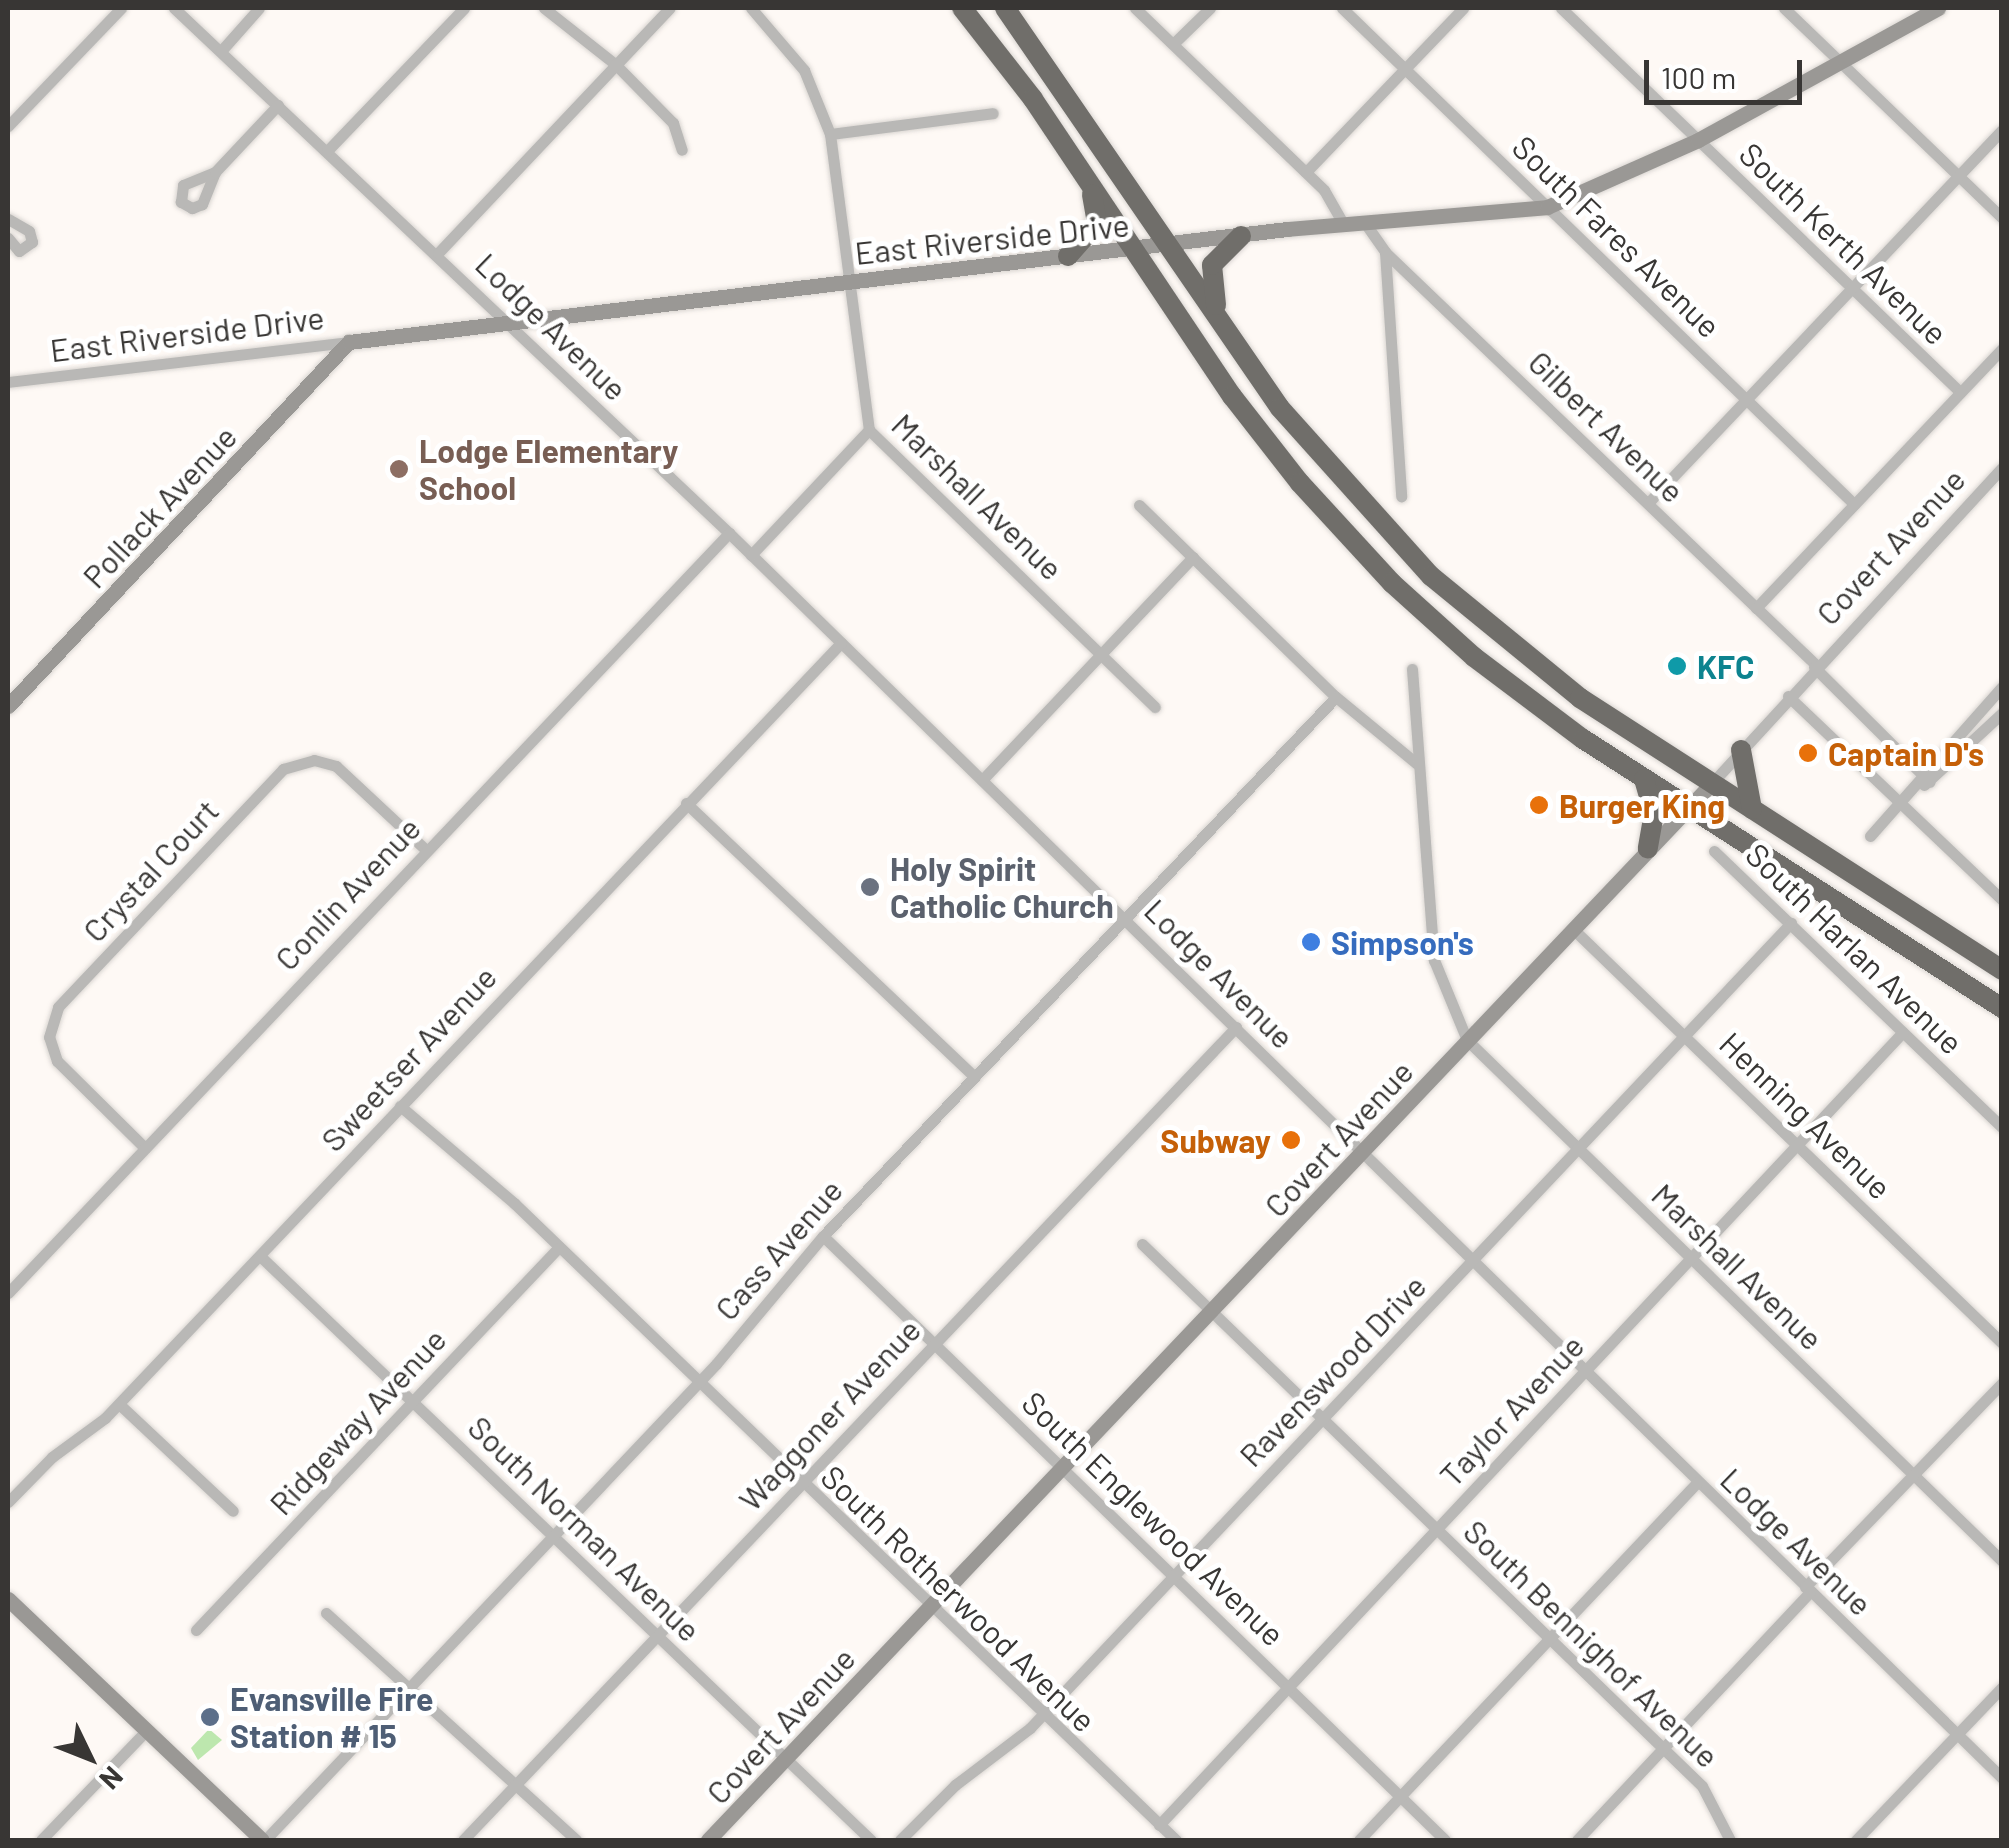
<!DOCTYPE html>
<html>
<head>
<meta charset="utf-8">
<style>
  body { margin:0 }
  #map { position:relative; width:2009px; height:1848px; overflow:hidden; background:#fef9f5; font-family:Barlow,sans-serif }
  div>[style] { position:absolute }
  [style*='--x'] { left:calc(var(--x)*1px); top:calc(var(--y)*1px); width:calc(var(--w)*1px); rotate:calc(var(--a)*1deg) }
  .green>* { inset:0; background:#bde7ae }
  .roads { filter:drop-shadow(0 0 2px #dad6d2) drop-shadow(0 0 2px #dad6d2) }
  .street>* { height:11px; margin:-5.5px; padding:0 5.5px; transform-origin:5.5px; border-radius:5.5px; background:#b9b8b6 }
  .secondary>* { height:15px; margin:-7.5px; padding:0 7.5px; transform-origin:7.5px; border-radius:7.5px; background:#9a9895 }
  .highway>* { height:20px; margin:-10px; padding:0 10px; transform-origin:10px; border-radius:10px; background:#706e6a }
  .dots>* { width:28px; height:28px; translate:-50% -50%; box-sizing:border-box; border:5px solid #fff; border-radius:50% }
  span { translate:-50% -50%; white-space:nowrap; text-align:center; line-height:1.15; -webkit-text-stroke:10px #fff; paint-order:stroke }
  .street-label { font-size:32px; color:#383634 }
  .education-label { font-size:32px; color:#785e54; font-weight:700 }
  .left { translate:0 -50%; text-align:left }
  .culture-label { font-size:32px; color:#0d838f; font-weight:700 }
  .food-label { font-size:32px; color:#c56008; font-weight:700 }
  .right { translate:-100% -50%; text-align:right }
  .worship-label { font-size:32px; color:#5b616d; font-weight:700 }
  .shop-label { font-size:32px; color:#366cbe; font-weight:700 }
  .service-label { font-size:32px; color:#4e5e75; font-weight:700 }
  .frame { position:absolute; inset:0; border:10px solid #383634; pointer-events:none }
  .north { position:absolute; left:40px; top:1708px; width:100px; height:100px; -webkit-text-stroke:8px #fff; paint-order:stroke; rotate:133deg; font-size:28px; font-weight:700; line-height:40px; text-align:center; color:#383634 }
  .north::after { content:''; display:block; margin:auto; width:35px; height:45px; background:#383634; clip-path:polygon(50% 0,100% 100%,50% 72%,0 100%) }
  .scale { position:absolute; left:1644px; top:60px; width:158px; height:45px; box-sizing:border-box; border:5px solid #383634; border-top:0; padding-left:12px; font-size:30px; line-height:35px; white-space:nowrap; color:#383634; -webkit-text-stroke:8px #fff; paint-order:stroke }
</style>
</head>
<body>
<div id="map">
  <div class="green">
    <i style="clip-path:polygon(209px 1729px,222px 1740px,198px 1760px,191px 1748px)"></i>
  </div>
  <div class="roads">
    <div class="street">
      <i style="--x:174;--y:8;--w:764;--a:43.41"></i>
      <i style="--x:729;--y:533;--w:1781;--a:44.36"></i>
      <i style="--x:544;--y:8;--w:90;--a:38.3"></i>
      <i style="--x:615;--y:64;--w:83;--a:45.5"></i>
      <i style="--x:673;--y:123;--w:28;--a:72"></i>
      <i style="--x:751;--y:8;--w:82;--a:49.5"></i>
      <i style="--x:804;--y:70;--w:69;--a:67.9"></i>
      <i style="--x:830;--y:134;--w:299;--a:82.5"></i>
      <i style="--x:869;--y:430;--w:398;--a:44.1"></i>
      <i style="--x:1135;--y:8;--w:262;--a:43.9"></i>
      <i style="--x:1324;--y:190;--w:40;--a:60.3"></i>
      <i style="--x:1342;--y:8;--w:713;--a:44.09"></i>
      <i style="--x:1561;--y:8;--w:554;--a:43.9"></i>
      <i style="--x:1784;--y:8;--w:303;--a:43.9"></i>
      <i style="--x:1173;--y:44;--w:52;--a:-44.2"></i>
      <i style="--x:221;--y:51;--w:57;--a:-48.5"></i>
      <i style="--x:8;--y:126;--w:163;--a:-46.2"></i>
      <i style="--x:830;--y:134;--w:164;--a:-7.3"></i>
      <i style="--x:327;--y:151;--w:198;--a:-46.2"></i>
      <i style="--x:215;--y:172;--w:35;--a:112"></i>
      <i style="--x:202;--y:204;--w:11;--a:158"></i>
      <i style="--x:192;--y:208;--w:13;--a:-151"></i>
      <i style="--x:181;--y:202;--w:17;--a:-83"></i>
      <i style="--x:183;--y:185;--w:35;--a:-22"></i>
      <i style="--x:215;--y:172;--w:92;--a:-46.8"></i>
      <i style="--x:1306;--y:172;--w:227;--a:-46.2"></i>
      <i style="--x:1365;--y:223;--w:35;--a:55"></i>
      <i style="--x:1385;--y:252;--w:597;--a:43.78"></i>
      <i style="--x:8;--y:238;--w:17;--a:50"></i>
      <i style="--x:19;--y:251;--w:16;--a:-35"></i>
      <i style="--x:32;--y:242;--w:11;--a:-105"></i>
      <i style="--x:29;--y:231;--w:24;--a:-150"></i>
      <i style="--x:1385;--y:252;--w:245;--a:86.2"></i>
      <i style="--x:438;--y:253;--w:337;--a:-46.6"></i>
      <i style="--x:8;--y:382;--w:343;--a:-6.7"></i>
      <i style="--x:1648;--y:503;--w:514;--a:-46.5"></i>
      <i style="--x:1139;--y:505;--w:275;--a:44.3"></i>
      <i style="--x:1336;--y:697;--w:104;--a:39.5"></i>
      <i style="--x:751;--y:555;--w:172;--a:-46.7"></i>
      <i style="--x:1756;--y:608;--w:357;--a:-46.5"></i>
      <i style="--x:1814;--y:667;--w:163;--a:44.8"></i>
      <i style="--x:1412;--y:669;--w:292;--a:85.7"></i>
      <i style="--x:1434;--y:960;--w:87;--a:67.6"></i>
      <i style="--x:1467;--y:1040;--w:747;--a:44.24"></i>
      <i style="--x:1788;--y:696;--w:296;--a:43.6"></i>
      <i style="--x:982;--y:780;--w:307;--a:-46.6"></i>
      <i style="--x:1712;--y:783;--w:428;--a:-47.4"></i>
      <i style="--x:1924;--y:785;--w:106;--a:-42.7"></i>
      <i style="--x:686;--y:803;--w:398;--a:43.5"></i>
      <i style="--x:1870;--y:836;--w:199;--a:-48.5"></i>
      <i style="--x:1714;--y:851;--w:399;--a:43.8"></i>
      <i style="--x:1572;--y:928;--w:598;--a:43.98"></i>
      <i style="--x:400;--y:1106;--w:150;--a:40.4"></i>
      <i style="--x:514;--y:1203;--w:919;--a:43.9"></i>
      <i style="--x:145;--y:1148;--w:124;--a:-135.3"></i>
      <i style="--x:57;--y:1061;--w:25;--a:-108"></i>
      <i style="--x:49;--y:1037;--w:31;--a:-73"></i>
      <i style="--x:58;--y:1007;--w:328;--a:-46.6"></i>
      <i style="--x:283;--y:769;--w:32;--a:-16"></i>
      <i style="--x:314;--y:760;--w:23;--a:15"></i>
      <i style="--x:336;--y:766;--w:122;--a:43"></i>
      <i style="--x:823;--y:1236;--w:867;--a:44.16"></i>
      <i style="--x:1142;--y:1244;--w:779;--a:44.06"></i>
      <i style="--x:1702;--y:1786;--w:61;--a:62.6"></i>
      <i style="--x:260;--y:1256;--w:845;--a:43.71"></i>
      <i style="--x:8;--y:1293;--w:1048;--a:-46.51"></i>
      <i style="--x:119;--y:1404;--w:156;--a:43.2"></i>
      <i style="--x:8;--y:1502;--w:63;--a:-45.6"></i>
      <i style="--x:52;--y:1457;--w:66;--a:-36.3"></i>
      <i style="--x:105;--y:1418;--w:1069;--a:-46.48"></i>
      <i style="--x:1805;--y:1587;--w:284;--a:-46"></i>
      <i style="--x:326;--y:1613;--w:338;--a:42.2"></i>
      <i style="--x:196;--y:1630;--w:526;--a:-46.54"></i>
      <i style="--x:1159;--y:1825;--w:1087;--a:-46.83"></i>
      <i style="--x:41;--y:1840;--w:153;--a:-46.1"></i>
      <i style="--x:265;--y:1840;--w:656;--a:-46.54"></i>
      <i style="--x:716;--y:1364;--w:167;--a:-50.1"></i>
      <i style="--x:823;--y:1236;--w:744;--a:-46.42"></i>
      <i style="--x:463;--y:1840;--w:1122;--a:-46.44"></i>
      <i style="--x:900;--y:1840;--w:78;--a:-45"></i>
      <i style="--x:955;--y:1785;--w:94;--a:-37.2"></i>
      <i style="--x:1030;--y:1728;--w:1108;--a:-46.61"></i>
      <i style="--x:1359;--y:1840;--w:492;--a:-46.6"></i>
      <i style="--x:1577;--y:1840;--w:340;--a:-46.8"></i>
      <i style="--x:1856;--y:1840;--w:211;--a:-46.3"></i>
    </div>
    <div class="secondary">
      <i style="--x:8;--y:706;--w:499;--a:-46.9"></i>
      <i style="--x:349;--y:342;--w:945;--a:-6.87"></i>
      <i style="--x:1287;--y:229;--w:261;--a:-4.8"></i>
      <i style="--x:1547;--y:207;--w:165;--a:-23.9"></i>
      <i style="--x:1698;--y:140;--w:274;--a:-28.8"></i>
      <i style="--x:8;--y:1599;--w:350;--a:43.5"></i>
      <i style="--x:708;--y:1840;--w:1458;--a:-46.47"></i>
    </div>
    <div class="highway">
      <i style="--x:962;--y:8;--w:115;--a:52"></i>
      <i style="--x:1033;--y:99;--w:358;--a:56.2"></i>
      <i style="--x:1232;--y:396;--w:110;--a:52"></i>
      <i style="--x:1300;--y:483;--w:136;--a:47.4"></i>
      <i style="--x:1392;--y:583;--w:110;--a:42.1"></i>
      <i style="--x:1474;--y:657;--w:136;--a:37"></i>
      <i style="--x:1583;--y:739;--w:498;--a:32.7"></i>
      <i style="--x:1005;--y:8;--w:485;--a:55.5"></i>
      <i style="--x:1280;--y:408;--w:226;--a:48.1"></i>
      <i style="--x:1431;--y:576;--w:193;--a:39.3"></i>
      <i style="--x:1580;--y:698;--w:502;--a:32.8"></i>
      <i style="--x:1068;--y:256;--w:44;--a:-48.7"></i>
      <i style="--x:1097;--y:223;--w:29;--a:-100"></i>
      <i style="--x:1216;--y:305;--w:40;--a:-95.7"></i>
      <i style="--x:1212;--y:265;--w:41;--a:-45"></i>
      <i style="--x:1741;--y:750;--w:60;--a:79.4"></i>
      <i style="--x:1644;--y:779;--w:35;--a:74"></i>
      <i style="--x:1654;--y:813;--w:36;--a:100"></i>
    </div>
  </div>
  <div class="dots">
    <i style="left:399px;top:469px;background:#8d6e63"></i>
    <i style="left:1677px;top:666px;background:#0f9aa8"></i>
    <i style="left:1808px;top:753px;background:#e8710a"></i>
    <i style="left:1539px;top:805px;background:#e8710a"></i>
    <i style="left:870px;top:887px;background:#6b7280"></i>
    <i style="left:1311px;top:942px;background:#3f7fe0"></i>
    <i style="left:1291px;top:1140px;background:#e8710a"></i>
    <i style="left:210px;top:1717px;background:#5c6f8a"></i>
  </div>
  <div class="street-label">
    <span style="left:1617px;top:236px;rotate:44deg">South Fares Avenue</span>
    <span style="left:992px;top:238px;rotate:-6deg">East Riverside Drive</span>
    <span style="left:1844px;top:243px;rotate:44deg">South Kerth Avenue</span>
    <span style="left:552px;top:326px;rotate:44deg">Lodge Avenue</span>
    <span style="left:187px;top:333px;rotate:-7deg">East Riverside Drive</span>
    <span style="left:1607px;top:426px;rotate:44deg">Gilbert Avenue</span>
    <span style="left:978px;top:496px;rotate:44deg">Marshall Avenue</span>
    <span style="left:159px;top:506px;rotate:-47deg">Pollack Avenue</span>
    <span style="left:1890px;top:546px;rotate:-47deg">Covert Avenue</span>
    <span style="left:150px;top:870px;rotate:-47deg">Crystal Court</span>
    <span style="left:347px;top:893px;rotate:-47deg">Conlin Avenue</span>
    <span style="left:1855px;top:948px;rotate:44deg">South Harlan Avenue</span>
    <span style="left:1220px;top:973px;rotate:45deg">Lodge Avenue</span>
    <span style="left:408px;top:1058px;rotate:-47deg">Sweetser Avenue</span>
    <span style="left:1806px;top:1115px;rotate:44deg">Henning Avenue</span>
    <span style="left:1338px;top:1138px;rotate:-47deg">Covert Avenue</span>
    <span style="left:778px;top:1249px;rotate:-49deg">Cass Avenue</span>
    <span style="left:1738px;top:1266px;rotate:44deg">Marshall Avenue</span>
    <span style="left:1332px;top:1370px;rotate:-46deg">Ravenswood Drive</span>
    <span style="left:1511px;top:1410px;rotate:-47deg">Taylor Avenue</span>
    <span style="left:829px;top:1414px;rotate:-47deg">Waggoner Avenue</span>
    <span style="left:357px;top:1421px;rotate:-47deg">Ridgeway Avenue</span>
    <span style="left:1154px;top:1518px;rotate:44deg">South Englewood Avenue</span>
    <span style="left:585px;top:1528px;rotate:44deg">South Norman Avenue</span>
    <span style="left:1797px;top:1541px;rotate:44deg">Lodge Avenue</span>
    <span style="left:959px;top:1598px;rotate:44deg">South Rotherwood Avenue</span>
    <span style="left:1592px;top:1643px;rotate:44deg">South Bennighof Avenue</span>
    <span style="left:780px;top:1725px;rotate:-47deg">Covert Avenue</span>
  </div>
  <div class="education-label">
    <span class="left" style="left:419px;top:469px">Lodge Elementary<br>School</span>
  </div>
  <div class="culture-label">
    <span class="left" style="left:1697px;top:666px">KFC</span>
  </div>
  <div class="food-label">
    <span class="left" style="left:1828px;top:753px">Captain D's</span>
    <span class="left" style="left:1559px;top:805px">Burger King</span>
    <span class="right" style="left:1271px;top:1140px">Subway</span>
  </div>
  <div class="worship-label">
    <span class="left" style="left:890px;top:887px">Holy Spirit<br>Catholic Church</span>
  </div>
  <div class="shop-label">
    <span class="left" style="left:1331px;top:942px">Simpson's</span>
  </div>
  <div class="service-label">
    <span class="left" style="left:230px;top:1717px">Evansville Fire<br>Station # 15</span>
  </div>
  <div class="frame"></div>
  <div class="north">N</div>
  <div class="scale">100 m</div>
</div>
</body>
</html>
